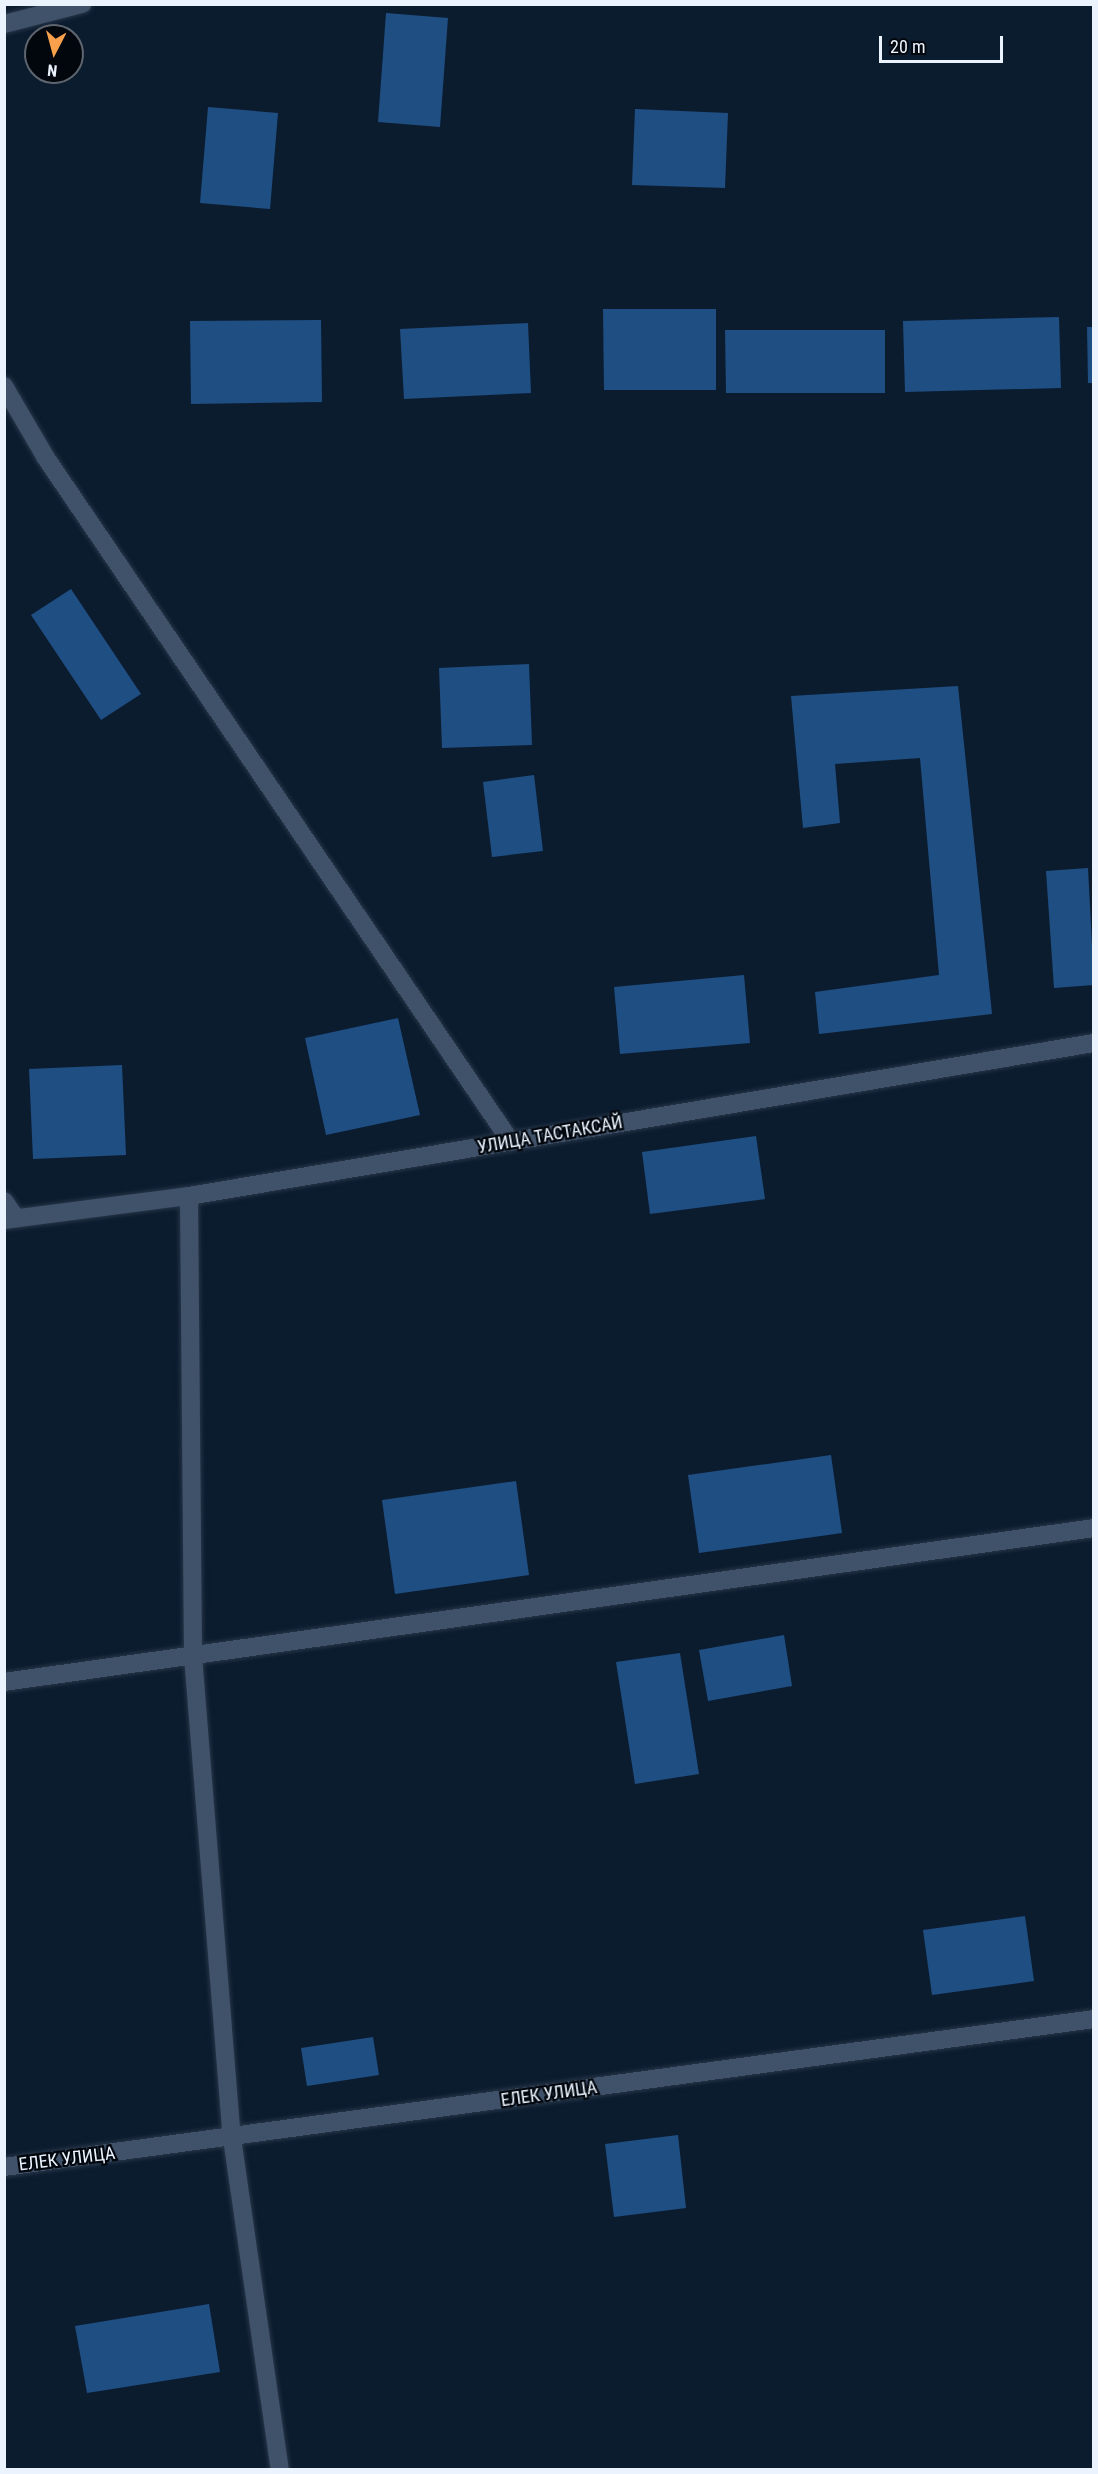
<!DOCTYPE html>
<html>
<head>
<meta charset="utf-8">
<style>
  body { margin:0 }
  #map { position:relative; width:1098px; height:2474px; overflow:hidden; background:#0c1c2f; font-family:"Roboto Condensed",sans-serif }
  div>[style] { position:absolute }
  [style*='--x'] { left:calc(var(--x)*1px); top:calc(var(--y)*1px); width:calc(var(--w)*1px); rotate:calc(var(--a)*1deg) }
  .building>* { inset:0; background:#1f4e83 }
  .roads { filter:drop-shadow(0 0 2px #273648) drop-shadow(0 0 2px #273648) }
  .minor>* { height:18px; margin:-9px; padding:0 9px; transform-origin:9px; border-radius:9px; background:#3f526a }
  span { translate:-50% -50%; white-space:nowrap; text-align:center; line-height:1.15; -webkit-text-stroke:4.5px #02070e; paint-order:stroke }
  .street-label { font-size:18px; color:#eaf3fe }
  .frame { position:absolute; inset:0; border:6px solid #eaf3fe; pointer-events:none }
  .north { position:absolute; left:24px; top:24px; width:60px; height:60px; box-sizing:border-box; background:#02070e; border:2px solid #5f656e; border-radius:50%; rotate:186deg; font-size:16px; font-weight:700; line-height:24px; text-align:center; color:#eaf3fe }
  .north::after { content:''; display:block; margin:auto; width:21px; height:27px; background:#f8a04b; clip-path:polygon(50% 0,100% 100%,50% 72%,0 100%) }
  .scale { position:absolute; left:879px; top:36px; width:124px; height:27px; box-sizing:border-box; border:3px solid #eaf3fe; border-top:0; padding-left:8px; font-size:18px; line-height:21px; white-space:nowrap; color:#eaf3fe; -webkit-text-stroke:4px #02070e; paint-order:stroke }
</style>
</head>
<body>
<div id="map">
  <div class="building">
    <i style="clip-path:polygon(386px 13px,448px 18px,440px 127px,378px 122px)"></i>
    <i style="clip-path:polygon(208px 107px,278px 113px,270px 209px,200px 203px)"></i>
    <i style="clip-path:polygon(635px 109px,728px 113px,725px 188px,632px 185px)"></i>
    <i style="clip-path:polygon(603px 309px,716px 309px,716px 390px,604px 390px)"></i>
    <i style="clip-path:polygon(1059px 317px,1061px 388px,905px 392px,903px 321px)"></i>
    <i style="clip-path:polygon(321px 320px,322px 402px,191px 404px,190px 321px)"></i>
    <i style="clip-path:polygon(528px 323px,531px 393px,404px 399px,400px 329px)"></i>
    <i style="clip-path:polygon(1087px 327px,1094px 327px,1094px 383px,1088px 383px)"></i>
    <i style="clip-path:polygon(725px 330px,885px 330px,885px 393px,726px 393px)"></i>
    <i style="clip-path:polygon(71px 589px,141px 694px,101px 720px,31px 615px)"></i>
    <i style="clip-path:polygon(529px 664px,532px 745px,442px 748px,439px 668px)"></i>
    <i style="clip-path:polygon(958px 686px,992px 1014px,819px 1034px,815px 992px,939px 975px,920px 758px,835px 764px,840px 823px,803px 828px,791px 696px)"></i>
    <i style="clip-path:polygon(534px 775px,543px 851px,492px 857px,483px 782px)"></i>
    <i style="clip-path:polygon(1088px 868px,1094px 985px,1054px 988px,1046px 871px)"></i>
    <i style="clip-path:polygon(744px 975px,750px 1043px,620px 1054px,614px 987px)"></i>
    <i style="clip-path:polygon(398px 1018px,420px 1115px,326px 1135px,305px 1038px)"></i>
    <i style="clip-path:polygon(122px 1065px,126px 1155px,33px 1159px,29px 1069px)"></i>
    <i style="clip-path:polygon(756px 1136px,765px 1199px,650px 1214px,642px 1152px)"></i>
    <i style="clip-path:polygon(831px 1455px,842px 1533px,699px 1553px,688px 1475px)"></i>
    <i style="clip-path:polygon(516px 1481px,529px 1575px,395px 1594px,382px 1500px)"></i>
    <i style="clip-path:polygon(784px 1635px,792px 1686px,708px 1701px,699px 1650px)"></i>
    <i style="clip-path:polygon(680px 1653px,699px 1774px,635px 1784px,616px 1662px)"></i>
    <i style="clip-path:polygon(1025px 1916px,1034px 1981px,932px 1995px,923px 1930px)"></i>
    <i style="clip-path:polygon(373px 2037px,379px 2075px,307px 2086px,301px 2048px)"></i>
    <i style="clip-path:polygon(678px 2135px,686px 2208px,614px 2217px,605px 2144px)"></i>
    <i style="clip-path:polygon(209px 2304px,220px 2372px,87px 2393px,75px 2326px)"></i>
  </div>
  <div class="roads">
    <div class="minor">
      <i style="--x:4;--y:24;--w:81;--a:-14.4"></i>
      <i style="--x:4;--y:386;--w:83;--a:59.7"></i>
      <i style="--x:46;--y:458;--w:827;--a:55.79"></i>
      <i style="--x:189;--y:1196;--w:460;--a:89.5"></i>
      <i style="--x:193;--y:1656;--w:484;--a:85.4"></i>
      <i style="--x:232;--y:2138;--w:335;--a:81.8"></i>
      <i style="--x:4;--y:1201;--w:21;--a:55"></i>
      <i style="--x:4;--y:1220;--w:187;--a:-7.4"></i>
      <i style="--x:189;--y:1196;--w:918;--a:-9.6"></i>
      <i style="--x:4;--y:1682;--w:1101;--a:-8.04"></i>
      <i style="--x:4;--y:2167;--w:1100;--a:-7.73"></i>
    </div>
  </div>
  <div class="street-label">
    <span style="left:550px;top:1135px;rotate:-10deg">УЛИЦА ТАСТАКСАЙ</span>
    <span style="left:549px;top:2094px;rotate:-8deg">ЕЛЕК УЛИЦА</span>
    <span style="left:67px;top:2159px;rotate:-7deg">ЕЛЕК УЛИЦА</span>
  </div>
  <div class="frame"></div>
  <div class="north">N</div>
  <div class="scale">20 m</div>
</div>
</body>
</html>
